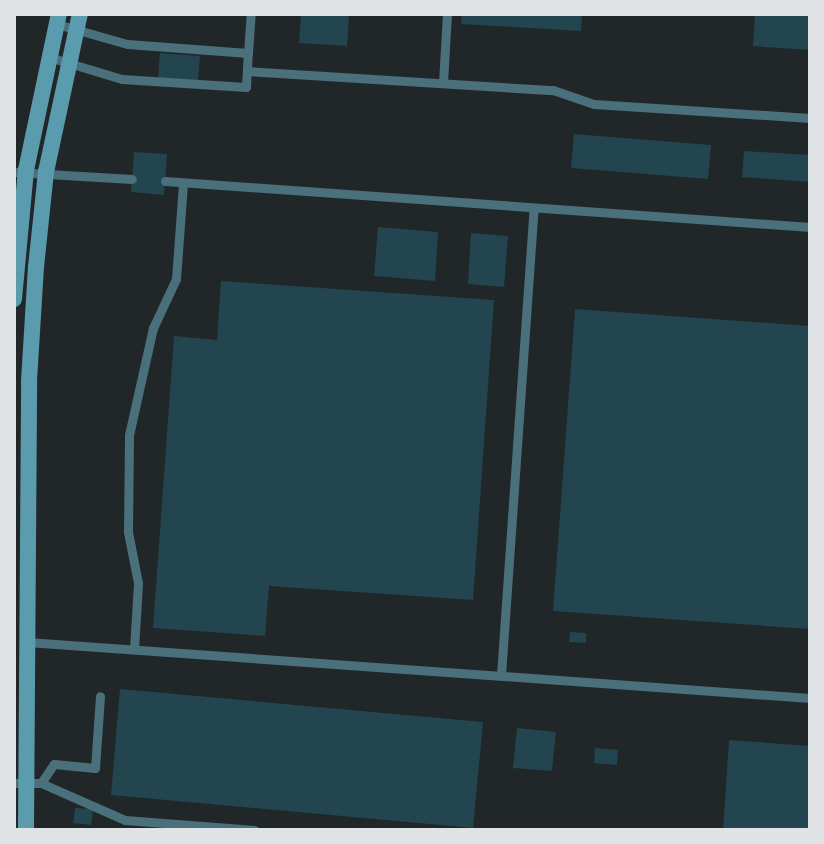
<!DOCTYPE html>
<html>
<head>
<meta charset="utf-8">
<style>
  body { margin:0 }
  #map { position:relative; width:824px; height:844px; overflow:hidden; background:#212628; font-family:"DejaVu Sans",sans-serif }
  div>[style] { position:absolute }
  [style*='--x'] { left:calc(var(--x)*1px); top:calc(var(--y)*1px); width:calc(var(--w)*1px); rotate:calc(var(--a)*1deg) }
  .building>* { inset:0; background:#22454f }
  .lane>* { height:9px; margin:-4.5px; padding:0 4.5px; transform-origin:4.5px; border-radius:4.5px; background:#4a707c }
  .secondary>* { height:16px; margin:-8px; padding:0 8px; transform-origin:8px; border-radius:8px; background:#5b9bae }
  span { translate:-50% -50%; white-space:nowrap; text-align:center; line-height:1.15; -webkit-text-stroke:8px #212628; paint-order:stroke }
  .frame { position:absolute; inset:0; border:16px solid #e0e3e5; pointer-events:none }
</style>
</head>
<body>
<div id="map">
  <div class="building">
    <i style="clip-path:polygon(301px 14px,349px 14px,347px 46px,299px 43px)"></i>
    <i style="clip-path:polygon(462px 14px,582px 14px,581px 31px,461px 24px)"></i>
    <i style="clip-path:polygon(755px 14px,810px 14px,810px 50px,753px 46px)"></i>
    <i style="clip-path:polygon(160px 53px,200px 56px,198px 81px,158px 78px)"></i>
    <i style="clip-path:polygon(574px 134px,711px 145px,708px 179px,571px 168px)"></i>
    <i style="clip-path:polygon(744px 151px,810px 155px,810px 182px,742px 177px)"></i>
    <i style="clip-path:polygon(134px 152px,167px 154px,164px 195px,131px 192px)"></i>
    <i style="clip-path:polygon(378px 227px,438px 232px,435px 281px,374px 276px)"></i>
    <i style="clip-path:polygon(471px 233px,508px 236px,504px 287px,468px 284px)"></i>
    <i style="clip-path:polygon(221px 281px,494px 300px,473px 600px,269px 586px,265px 636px,153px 628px,174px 336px,217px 340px)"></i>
    <i style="clip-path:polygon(575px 309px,810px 326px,810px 629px,553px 611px)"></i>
    <i style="clip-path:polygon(570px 632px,586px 633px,586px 643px,569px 642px)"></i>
    <i style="clip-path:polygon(120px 689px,483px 722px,473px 828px,111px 795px)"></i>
    <i style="clip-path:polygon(517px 728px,556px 732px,552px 771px,513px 768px)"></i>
    <i style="clip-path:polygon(729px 740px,810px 746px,810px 830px,723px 830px)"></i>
    <i style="clip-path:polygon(595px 748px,618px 750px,617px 765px,594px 763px)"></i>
    <i style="clip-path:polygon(75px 808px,93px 809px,91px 825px,73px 823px)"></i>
  </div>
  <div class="lane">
    <i style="--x:248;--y:53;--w:39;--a:-86"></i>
    <i style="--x:49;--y:57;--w:76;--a:16.8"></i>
    <i style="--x:122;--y:79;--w:124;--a:3.7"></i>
    <i style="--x:246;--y:87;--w:34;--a:-87"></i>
    <i style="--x:248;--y:53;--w:121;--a:-175.7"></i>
    <i style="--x:127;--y:44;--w:73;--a:-164.1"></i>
    <i style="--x:247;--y:71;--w:307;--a:3.6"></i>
    <i style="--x:553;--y:90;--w:43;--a:18.9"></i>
    <i style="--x:594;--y:104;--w:216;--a:3.7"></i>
    <i style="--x:443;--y:83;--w:69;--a:-86.7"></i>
    <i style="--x:14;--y:172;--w:118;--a:3.4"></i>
    <i style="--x:165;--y:181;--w:647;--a:4.08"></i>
    <i style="--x:27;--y:642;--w:785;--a:4.09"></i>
    <i style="--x:134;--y:649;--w:66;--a:-86.5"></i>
    <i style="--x:138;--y:583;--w:52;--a:-101.1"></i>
    <i style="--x:128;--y:532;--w:97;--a:-89.4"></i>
    <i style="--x:129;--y:435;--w:110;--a:-77.4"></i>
    <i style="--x:153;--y:328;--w:54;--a:-64.9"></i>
    <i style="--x:176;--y:279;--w:96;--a:-85.8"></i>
    <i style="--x:501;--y:675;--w:468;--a:-86"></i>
    <i style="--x:14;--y:783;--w:27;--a:0"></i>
    <i style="--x:41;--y:783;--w:92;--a:23.8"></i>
    <i style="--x:125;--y:820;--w:130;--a:4.4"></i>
    <i style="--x:41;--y:783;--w:23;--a:-56"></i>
    <i style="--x:54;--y:764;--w:41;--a:5.6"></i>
    <i style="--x:95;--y:768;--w:72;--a:-86"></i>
  </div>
  <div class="secondary">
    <i style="--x:14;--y:299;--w:130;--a:-84.7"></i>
    <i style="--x:26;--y:170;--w:159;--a:-78.1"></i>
    <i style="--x:26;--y:830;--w:449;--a:-89.6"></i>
    <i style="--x:29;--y:381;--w:114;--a:-86.5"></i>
    <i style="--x:36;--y:267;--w:96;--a:-84"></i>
    <i style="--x:46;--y:172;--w:162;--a:-77.9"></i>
  </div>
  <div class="frame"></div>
</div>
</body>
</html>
